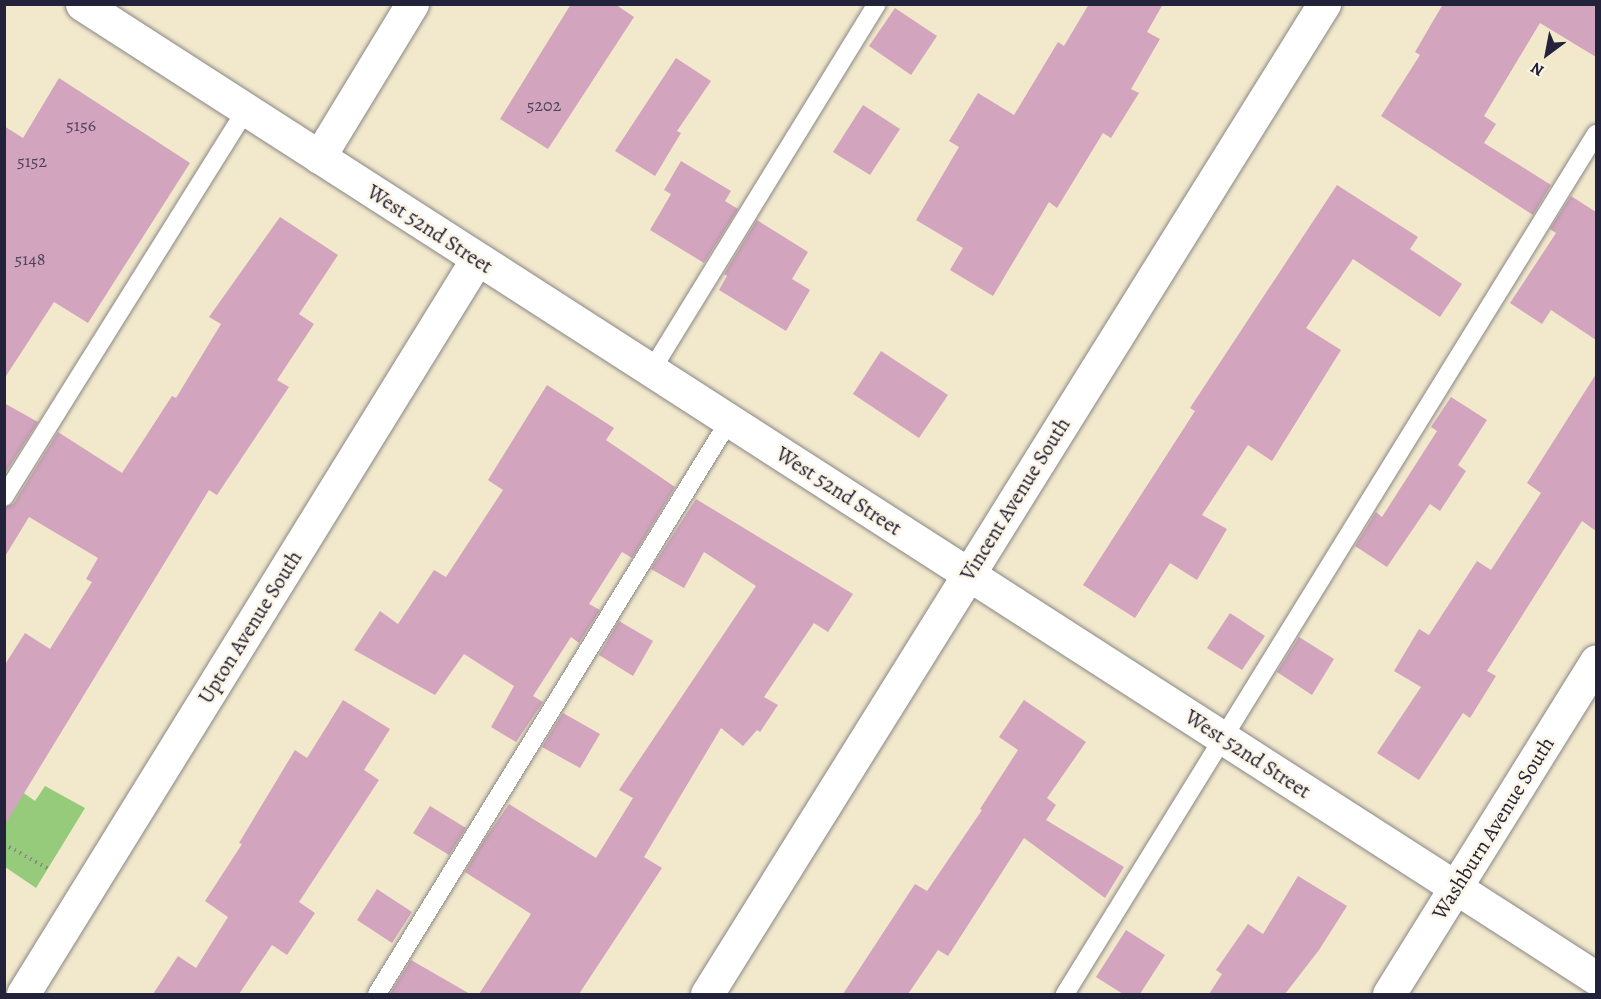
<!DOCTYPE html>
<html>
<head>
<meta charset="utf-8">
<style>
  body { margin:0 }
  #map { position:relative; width:1601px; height:999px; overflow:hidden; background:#f2e9cd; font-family:Alegreya,serif }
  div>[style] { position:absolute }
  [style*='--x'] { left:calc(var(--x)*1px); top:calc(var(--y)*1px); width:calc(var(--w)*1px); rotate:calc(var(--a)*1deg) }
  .green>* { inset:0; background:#96cb7c }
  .building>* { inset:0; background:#d2a4bd }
  .path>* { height:4px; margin-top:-2px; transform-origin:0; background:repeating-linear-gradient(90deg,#8a8684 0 1.5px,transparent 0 6px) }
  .roads { filter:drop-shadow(0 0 2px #8a8684) drop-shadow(0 0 2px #8a8684) }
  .lane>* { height:18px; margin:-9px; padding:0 9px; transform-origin:9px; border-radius:9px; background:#fff }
  .street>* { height:33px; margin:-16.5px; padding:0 16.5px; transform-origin:16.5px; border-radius:16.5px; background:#fff }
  span { translate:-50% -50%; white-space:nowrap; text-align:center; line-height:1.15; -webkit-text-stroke:5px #fcf5e5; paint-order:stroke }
  .number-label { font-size:18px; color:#4e425c }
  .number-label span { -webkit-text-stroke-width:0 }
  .street-label { font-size:21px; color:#22223b }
  .frame { position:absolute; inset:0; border:6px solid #22223b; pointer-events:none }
  .north { position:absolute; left:1517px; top:24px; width:60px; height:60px; -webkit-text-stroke:4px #fcf5e5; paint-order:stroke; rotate:212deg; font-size:16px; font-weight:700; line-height:24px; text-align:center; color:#22223b }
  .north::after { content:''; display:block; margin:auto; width:21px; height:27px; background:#22223b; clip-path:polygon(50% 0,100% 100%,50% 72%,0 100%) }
</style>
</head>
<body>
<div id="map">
  <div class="green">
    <i style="clip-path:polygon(4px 779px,35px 801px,45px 786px,85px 808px,36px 888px,5px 867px)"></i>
  </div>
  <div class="building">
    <i style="clip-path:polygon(571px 4px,615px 4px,634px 17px,548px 149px,500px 119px)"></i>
    <i style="clip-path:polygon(1089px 4px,1163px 4px,1147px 32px,1160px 39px,1131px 89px,1139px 93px,1111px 138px,1103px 133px,1057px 208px,1049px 202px,993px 296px,950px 270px,963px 248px,916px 220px,959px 147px,949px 141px,978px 93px,1014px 115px,1058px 42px,1064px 46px)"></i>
    <i style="clip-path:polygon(1443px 4px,1596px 4px,1596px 57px,1540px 23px,1484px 116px,1496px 124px,1484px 143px,1551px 185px,1533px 215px,1381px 116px,1420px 55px,1415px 52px)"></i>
    <i style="clip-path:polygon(895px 8px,937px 36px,911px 75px,869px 46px)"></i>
    <i style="clip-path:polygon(676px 58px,711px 81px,677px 131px,681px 133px,655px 176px,615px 151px)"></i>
    <i style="clip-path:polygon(59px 78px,190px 163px,88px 323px,54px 302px,4px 379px,4px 126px,23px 138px)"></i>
    <i style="clip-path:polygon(863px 105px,900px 129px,870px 175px,833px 152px)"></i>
    <i style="clip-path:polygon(681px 161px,731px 191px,725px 201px,738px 209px,704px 263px,650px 230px,671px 194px,664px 190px)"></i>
    <i style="clip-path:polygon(1337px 185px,1418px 237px,1410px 249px,1462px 284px,1440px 317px,1353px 259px,1306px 328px,1341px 350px,1272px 461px,1248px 445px,1202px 515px,1227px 529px,1197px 580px,1170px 563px,1135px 618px,1083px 585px,1195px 411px,1190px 408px)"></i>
    <i style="clip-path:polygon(1571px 196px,1596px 212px,1596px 340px,1551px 310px,1542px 324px,1510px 303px,1556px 233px,1550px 229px)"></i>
    <i style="clip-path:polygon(280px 217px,338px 255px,299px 314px,314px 324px,277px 380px,289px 387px,217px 495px,209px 490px,4px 826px,4px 666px,25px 633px,50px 649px,92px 582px,86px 579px,98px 558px,29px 517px,4px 558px,4px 508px,14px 503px,58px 432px,122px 473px,172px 396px,176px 398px,221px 324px,209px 317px)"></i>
    <i style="clip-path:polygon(757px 220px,808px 252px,792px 279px,810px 290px,786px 331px,719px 290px,727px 276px,724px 274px)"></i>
    <i style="clip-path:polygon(881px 351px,948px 395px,919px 438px,853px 394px)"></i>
    <i style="clip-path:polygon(1596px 374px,1596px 531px,1582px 521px,1487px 671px,1496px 676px,1470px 718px,1463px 713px,1419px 780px,1377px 753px,1421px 687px,1394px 671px,1419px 629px,1429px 635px,1477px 561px,1491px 570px,1541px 493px,1527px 483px)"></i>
    <i style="clip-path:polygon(547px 385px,614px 428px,606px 440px,675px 487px,632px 558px,622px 552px,589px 604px,600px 610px,579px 643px,571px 637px,533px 696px,543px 702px,516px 742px,491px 727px,514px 686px,464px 654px,435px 695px,354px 650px,380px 611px,398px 624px,434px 570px,446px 577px,503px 490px,488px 480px)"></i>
    <i style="clip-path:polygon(1451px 397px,1487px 420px,1458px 465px,1466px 471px,1440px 511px,1430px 504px,1387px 567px,1355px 546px,1376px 512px,1382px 517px,1437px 431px,1431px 427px)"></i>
    <i style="clip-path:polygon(4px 403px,38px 422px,4px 475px)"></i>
    <i style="clip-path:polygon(696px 499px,853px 594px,828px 632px,814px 623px,764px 697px,778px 705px,760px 732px,757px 730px,743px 746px,721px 728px,644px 857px,662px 868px,579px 994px,479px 994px,531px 914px,465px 872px,485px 839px,509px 804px,596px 858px,633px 798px,619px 790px,756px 586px,704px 552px,684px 588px,651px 569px)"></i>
    <i style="clip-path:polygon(1230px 613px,1265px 636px,1242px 670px,1207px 648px)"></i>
    <i style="clip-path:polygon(619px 621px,653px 641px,633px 676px,599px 655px)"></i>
    <i style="clip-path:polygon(1299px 637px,1334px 659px,1312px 695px,1277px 672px)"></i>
    <i style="clip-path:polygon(343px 700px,390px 729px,364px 770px,379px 780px,299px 902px,315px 913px,287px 955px,272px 945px,239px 994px,153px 994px,178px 956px,196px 968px,228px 917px,205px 901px,242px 844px,239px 843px,295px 750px,307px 758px)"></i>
    <i style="clip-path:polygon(1024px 700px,1086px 742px,1047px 798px,1056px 805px,1046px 820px,1124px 867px,1105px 898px,1024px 838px,948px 956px,938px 950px,908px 994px,843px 994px,915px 884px,927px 891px,982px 810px,980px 809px,1018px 750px,999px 737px)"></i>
    <i style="clip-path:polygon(563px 713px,600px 734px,580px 768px,542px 747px)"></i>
    <i style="clip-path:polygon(430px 806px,466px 828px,449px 855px,413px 833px)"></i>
    <i style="clip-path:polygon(1298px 876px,1347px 906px,1319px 950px,1285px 994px,1209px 994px,1222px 974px,1216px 970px,1248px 924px,1263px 934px)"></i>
    <i style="clip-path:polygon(377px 889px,412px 912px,392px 943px,357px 920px)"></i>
    <i style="clip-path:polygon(1126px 930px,1165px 955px,1140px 994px,1123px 994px,1096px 977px)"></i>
    <i style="clip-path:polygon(411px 960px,470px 994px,390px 994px)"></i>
  </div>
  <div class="path">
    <i style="--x:4;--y:844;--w:53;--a:29.5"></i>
  </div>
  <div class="roads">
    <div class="lane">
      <i style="--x:651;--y:371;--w:431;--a:-58.4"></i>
      <i style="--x:4;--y:497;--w:456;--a:-58"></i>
      <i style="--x:377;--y:994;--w:672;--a:-58.44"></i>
      <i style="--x:1065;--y:994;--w:1011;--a:-58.31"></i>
    </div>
    <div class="street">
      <i style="--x:82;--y:4;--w:1800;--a:32.75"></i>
      <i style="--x:319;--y:157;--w:179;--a:-58.7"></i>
      <i style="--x:23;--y:994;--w:864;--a:-58.3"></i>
      <i style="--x:707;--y:994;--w:1167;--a:-58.07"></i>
      <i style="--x:1389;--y:994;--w:392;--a:-58.1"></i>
    </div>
  </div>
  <div class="number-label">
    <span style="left:544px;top:105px">5202</span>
    <span style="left:81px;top:125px">5156</span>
    <span style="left:32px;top:161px">5152</span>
    <span style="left:30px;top:259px">5148</span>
  </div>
  <div class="street-label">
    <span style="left:430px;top:229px;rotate:33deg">West 52nd Street</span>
    <span style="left:839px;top:491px;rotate:33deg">West 52nd Street</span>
    <span style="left:1015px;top:499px;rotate:-58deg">Vincent Avenue South</span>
    <span style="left:250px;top:627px;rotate:-58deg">Upton Avenue South</span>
    <span style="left:1248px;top:754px;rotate:33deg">West 52nd Street</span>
    <span style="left:1493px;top:828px;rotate:-58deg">Washburn Avenue South</span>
  </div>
  <div class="frame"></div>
  <div class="north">N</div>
</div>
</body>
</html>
